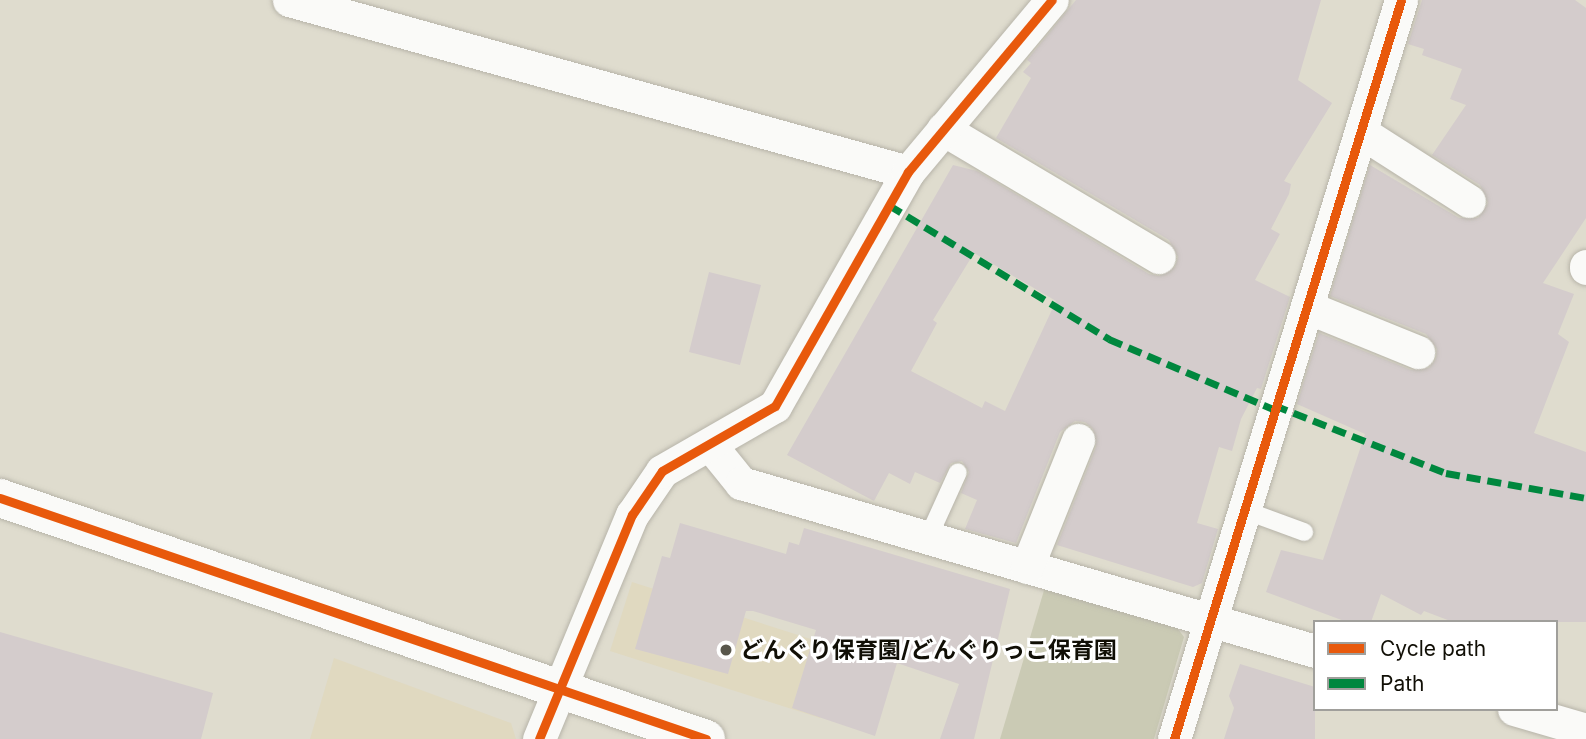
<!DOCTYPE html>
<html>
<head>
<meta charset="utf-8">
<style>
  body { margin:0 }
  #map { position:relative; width:1586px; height:739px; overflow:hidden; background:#dfdcce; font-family:Inter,"Noto Sans JP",sans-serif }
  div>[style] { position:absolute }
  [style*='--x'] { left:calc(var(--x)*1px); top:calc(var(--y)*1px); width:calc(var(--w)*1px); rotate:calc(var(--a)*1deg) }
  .built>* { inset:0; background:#e0d9c0 }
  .green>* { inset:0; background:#cacab4 }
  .building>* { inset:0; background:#d4cccc }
  .roads { filter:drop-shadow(0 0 2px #b7b4a9) drop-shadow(0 0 2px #b7b4a9) }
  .lane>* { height:18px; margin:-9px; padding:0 9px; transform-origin:9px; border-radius:9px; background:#fafaf8 }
  .street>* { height:33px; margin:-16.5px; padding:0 16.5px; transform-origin:16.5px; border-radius:16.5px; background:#fafaf8 }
  .secondary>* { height:38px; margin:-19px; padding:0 19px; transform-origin:19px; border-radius:19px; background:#fafaf8 }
  .quiet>* { height:7px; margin-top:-3.5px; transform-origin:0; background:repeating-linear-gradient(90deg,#00873e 0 14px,transparent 0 21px) }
  .cycleway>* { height:9px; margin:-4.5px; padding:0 4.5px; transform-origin:4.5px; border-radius:4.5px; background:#e8590c }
  .dots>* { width:19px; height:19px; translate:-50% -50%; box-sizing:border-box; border:4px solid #fff; border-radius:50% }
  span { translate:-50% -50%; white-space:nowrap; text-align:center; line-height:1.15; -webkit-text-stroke:6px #fff; paint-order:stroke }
  .poi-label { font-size:23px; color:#110f06; font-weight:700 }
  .left { translate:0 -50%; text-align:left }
  .legend { position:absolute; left:1313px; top:620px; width:245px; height:91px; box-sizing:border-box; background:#fff; border:2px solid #a09f9b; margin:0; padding:9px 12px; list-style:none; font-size:21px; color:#110f06 }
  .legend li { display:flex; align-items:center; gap:14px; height:35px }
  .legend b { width:35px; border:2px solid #a09f9b }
</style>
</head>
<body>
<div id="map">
  <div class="built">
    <i style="clip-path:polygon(632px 582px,842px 649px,820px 718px,610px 651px)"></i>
    <i style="clip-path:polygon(334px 658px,511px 723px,516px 739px,310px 739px)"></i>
  </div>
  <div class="green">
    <i style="clip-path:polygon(1045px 587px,1175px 625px,1184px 637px,1154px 739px,1000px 739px)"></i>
  </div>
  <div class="building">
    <i style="clip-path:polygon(evenodd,1076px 0,1321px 0,1298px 80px,1332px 103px,1284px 181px,1291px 184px,1289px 194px,1271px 229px,1280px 234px,1255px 280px,1290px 297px,1261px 389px,1257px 388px,1241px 419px,1232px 451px,1219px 447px,1197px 523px,1218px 529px,1202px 583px,1193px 587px,1057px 545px,1096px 447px,1093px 429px,1085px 422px,1075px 421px,1060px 432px,1016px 543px,965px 529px,977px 500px,961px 493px,969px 472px,962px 461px,951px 463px,940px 483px,915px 472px,910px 484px,889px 473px,874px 501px,787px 455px,953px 165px,977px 171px,1149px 274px,1159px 276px,1175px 267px,1178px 257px,1169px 240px,996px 138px,1031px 78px,1023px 72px,1031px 63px,1027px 60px,1076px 0,974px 253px,1056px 301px,1005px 411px,985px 401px,982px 408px,911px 371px,937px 323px,933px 320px,974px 253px)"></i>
    <i style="clip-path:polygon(1422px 0,1575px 0,1586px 8px,1586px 218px,1543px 283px,1574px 294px,1558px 334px,1569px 342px,1534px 433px,1586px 452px,1586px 622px,1453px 622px,1424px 611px,1421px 615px,1381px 594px,1371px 622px,1347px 622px,1266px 592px,1281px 550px,1323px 560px,1365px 434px,1297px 404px,1319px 333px,1411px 370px,1429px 368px,1436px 359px,1437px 349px,1426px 334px,1330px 296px,1370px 165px,1459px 218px,1478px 218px,1488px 203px,1480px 185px,1432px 155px,1466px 105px,1450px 99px,1462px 69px,1422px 55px,1424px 49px,1408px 44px)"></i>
    <i style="clip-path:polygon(709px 272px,761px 285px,740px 365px,689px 352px)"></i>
    <i style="clip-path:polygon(680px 523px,786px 554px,789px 542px,799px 545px,804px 528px,1010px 589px,974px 739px,940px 739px,959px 684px,897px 663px,875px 736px,792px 708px,816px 630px,753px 611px,746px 611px,728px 674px,635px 649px,662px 556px,670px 558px)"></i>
    <i style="clip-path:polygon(0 632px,213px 693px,201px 739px,0 739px)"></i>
    <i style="clip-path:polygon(1240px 664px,1315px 687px,1315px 739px,1224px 739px,1234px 708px,1229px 696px)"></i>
  </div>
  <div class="roads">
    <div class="lane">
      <i style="--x:1244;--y:510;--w:64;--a:20.1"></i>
      <i style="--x:928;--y:538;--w:72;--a:-65.6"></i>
    </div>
    <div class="street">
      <i style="--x:289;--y:0;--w:642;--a:15.53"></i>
      <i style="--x:943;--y:129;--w:251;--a:30.7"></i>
      <i style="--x:1361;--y:132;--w:128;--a:32.6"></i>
      <i style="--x:1586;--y:266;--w:2;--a:90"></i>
      <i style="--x:1307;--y:307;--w:120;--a:22.1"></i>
      <i style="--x:711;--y:446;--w:48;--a:51"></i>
      <i style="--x:741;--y:483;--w:598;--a:16.31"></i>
      <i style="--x:1027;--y:567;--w:137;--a:-68.1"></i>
      <i style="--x:1514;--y:709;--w:75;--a:16.3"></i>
      <i style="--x:539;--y:739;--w:243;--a:-67.5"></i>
      <i style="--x:632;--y:515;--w:53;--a:-55.7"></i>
      <i style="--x:662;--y:471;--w:130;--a:-29.9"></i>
      <i style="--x:775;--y:406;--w:269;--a:-60.4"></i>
      <i style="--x:908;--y:172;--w:224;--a:-50.1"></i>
      <i style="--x:1174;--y:739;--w:773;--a:-72.92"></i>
    </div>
    <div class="secondary">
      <i style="--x:0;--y:498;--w:746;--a:18.85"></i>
    </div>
  </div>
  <div class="quiet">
    <i style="--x:889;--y:205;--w:258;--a:31.3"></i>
    <i style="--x:1109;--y:339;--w:178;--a:23.1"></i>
    <i style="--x:1274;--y:405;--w:185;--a:21.6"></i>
    <i style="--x:1446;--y:473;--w:142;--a:10.1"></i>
  </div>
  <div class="cycleway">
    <i style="--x:0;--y:498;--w:746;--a:18.85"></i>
    <i style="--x:539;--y:739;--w:243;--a:-67.5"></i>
    <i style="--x:632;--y:515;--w:53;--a:-55.7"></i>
    <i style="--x:662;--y:471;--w:130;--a:-29.9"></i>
    <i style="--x:775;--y:406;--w:269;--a:-60.4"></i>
    <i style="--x:908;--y:172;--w:224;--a:-50.1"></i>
    <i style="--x:1174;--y:739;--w:773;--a:-72.92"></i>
  </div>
  <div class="dots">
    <i style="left:726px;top:650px;background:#59574c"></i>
  </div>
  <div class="poi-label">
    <span class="left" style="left:740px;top:650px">どんぐり保育園/どんぐりっこ保育園</span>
  </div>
  <ul class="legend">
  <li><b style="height:9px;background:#e8590c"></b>Cycle path</li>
  <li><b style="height:9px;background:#00873e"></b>Path</li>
  </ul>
</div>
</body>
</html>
